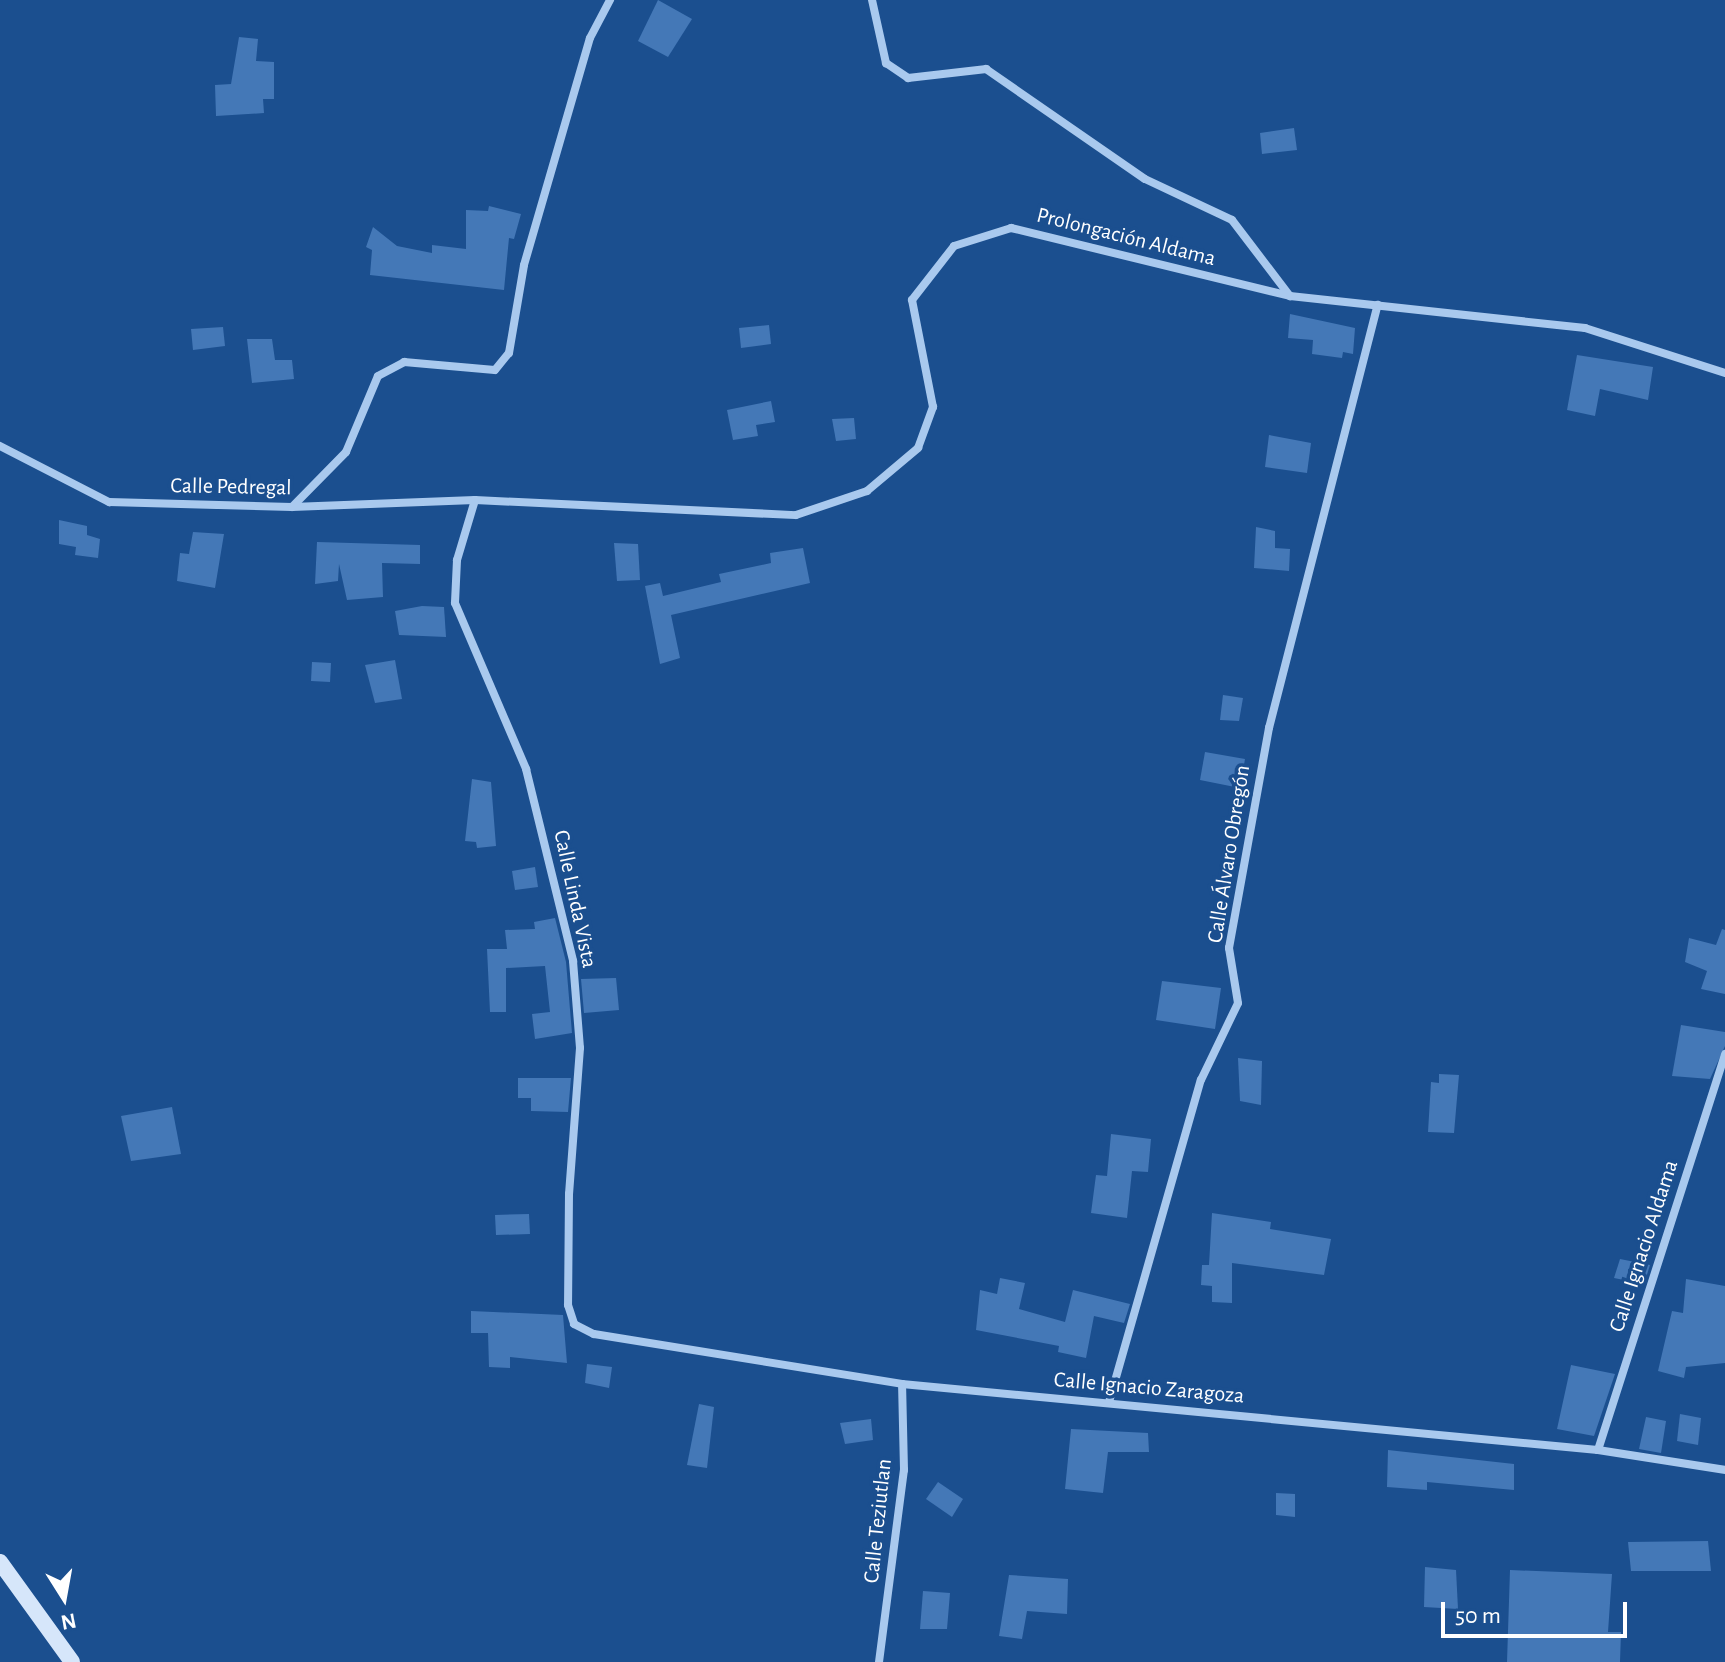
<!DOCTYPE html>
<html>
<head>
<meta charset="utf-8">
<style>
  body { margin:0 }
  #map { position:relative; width:1725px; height:1662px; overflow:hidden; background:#1b4f8f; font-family:"Alegreya Sans",sans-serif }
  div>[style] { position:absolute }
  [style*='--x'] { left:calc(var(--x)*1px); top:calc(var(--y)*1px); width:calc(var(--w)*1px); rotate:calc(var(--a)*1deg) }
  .building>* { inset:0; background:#4478b7 }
  .street>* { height:8px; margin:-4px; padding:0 4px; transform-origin:4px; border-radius:4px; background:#a9c9ee }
  .secondary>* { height:16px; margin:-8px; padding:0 8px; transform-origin:8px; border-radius:8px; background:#d6e6fa }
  span { translate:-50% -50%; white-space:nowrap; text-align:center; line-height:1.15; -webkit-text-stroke:7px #1b4f8f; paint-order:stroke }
  .street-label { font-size:22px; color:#fff }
  .north { position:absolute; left:24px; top:1558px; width:80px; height:80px; -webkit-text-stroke:6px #1b4f8f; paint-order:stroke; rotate:169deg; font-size:22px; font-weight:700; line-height:32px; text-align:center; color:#fff }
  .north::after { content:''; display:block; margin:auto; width:28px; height:36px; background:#fff; clip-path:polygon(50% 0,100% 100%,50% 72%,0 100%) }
  .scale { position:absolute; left:1441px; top:1602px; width:186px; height:36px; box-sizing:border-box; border:4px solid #fff; border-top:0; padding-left:10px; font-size:24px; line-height:28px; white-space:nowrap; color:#fff; -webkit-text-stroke:6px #1b4f8f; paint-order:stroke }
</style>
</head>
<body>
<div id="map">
  <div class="building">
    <i style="clip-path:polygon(658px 0,692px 19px,668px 57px,638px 41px)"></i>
    <i style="clip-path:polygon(239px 37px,258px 39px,256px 61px,274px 62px,274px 99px,263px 99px,264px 113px,216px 116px,215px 85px,231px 84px)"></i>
    <i style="clip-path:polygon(1294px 128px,1297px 150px,1262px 154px,1260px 133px)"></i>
    <i style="clip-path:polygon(489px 206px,521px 214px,514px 239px,509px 238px,504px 290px,370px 275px,372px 250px,366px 247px,373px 227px,397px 246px,432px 253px,432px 245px,466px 249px,466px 210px,488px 211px)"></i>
    <i style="clip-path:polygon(1290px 314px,1355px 328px,1353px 354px,1343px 352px,1342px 358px,1312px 354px,1313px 340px,1288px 338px)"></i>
    <i style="clip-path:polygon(769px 325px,771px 344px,741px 348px,739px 328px)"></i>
    <i style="clip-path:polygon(223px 327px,225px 346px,193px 350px,191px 329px)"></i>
    <i style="clip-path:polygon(247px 339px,272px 339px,275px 360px,292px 360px,294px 379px,252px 383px)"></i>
    <i style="clip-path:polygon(1577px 355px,1653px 367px,1648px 400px,1600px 389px,1595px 416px,1567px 410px)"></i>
    <i style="clip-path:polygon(771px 401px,775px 422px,756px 425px,758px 436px,733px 440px,727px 410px)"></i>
    <i style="clip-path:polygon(854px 418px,856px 439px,836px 441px,832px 419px)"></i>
    <i style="clip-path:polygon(1269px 435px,1311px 443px,1307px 473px,1265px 467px)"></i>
    <i style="clip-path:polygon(59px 520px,87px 526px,87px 535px,100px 539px,98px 558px,75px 555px,76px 547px,59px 544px)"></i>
    <i style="clip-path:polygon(1256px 527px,1275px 531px,1275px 548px,1290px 549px,1289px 571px,1254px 568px)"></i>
    <i style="clip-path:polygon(193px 532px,224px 534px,215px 588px,177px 581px,180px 553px,189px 554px)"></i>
    <i style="clip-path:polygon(317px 542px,420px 545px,420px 564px,382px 563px,383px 597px,347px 600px,339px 564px,338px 581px,315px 584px)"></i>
    <i style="clip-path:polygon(614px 543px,638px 544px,640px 580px,617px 581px)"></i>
    <i style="clip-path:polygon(803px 548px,810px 583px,671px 615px,680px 658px,660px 664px,645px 586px,660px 583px,663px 596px,721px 582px,719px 574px,771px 563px,770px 553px)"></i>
    <i style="clip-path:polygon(422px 606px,444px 607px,446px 637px,399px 635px,395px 611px)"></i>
    <i style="clip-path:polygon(395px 660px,402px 699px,375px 703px,365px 665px)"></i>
    <i style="clip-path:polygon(312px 662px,331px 663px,330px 682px,311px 681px)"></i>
    <i style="clip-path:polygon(1223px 695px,1243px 698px,1239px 721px,1220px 720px)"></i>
    <i style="clip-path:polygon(1205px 752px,1245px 759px,1240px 788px,1200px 780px)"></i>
    <i style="clip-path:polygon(472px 779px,491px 782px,496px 846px,477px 848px,476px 842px,465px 841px)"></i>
    <i style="clip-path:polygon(535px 867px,538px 887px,515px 890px,512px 871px)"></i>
    <i style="clip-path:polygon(555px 918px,566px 962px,572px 1033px,535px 1039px,532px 1014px,550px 1012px,545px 966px,506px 968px,506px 1012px,490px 1012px,487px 949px,507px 949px,505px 930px,535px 929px,534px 922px)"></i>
    <i style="clip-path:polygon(1722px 929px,1725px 930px,1725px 994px,1701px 989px,1707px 971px,1685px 962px,1689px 938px,1716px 945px)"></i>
    <i style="clip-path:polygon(616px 978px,619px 1010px,584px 1013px,581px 979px)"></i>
    <i style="clip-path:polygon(1162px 981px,1221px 988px,1215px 1029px,1156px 1020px)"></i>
    <i style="clip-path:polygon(1681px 1025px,1725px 1032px,1725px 1046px,1710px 1079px,1672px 1076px)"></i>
    <i style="clip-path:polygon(1238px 1058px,1262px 1061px,1261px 1105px,1240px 1101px)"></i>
    <i style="clip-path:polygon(1439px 1074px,1459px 1075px,1454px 1133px,1428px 1132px,1431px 1082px,1439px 1083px)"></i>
    <i style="clip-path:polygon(518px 1078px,571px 1078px,568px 1112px,531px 1111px,531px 1098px,518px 1098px)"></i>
    <i style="clip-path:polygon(172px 1107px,181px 1154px,131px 1161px,121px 1116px)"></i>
    <i style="clip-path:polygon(1111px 1134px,1151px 1139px,1148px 1172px,1132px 1171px,1127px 1218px,1091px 1213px,1096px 1175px,1107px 1176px)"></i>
    <i style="clip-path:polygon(1212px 1213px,1271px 1222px,1270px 1229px,1331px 1239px,1324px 1275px,1232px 1263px,1232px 1303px,1212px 1302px,1212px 1286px,1201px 1285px,1202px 1265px,1209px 1265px)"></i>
    <i style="clip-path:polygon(529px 1214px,530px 1234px,496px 1235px,495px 1215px)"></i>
    <i style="clip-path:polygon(1620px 1259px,1650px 1265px,1644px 1284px,1614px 1278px)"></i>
    <i style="clip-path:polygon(1000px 1278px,1025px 1283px,1019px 1309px,1065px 1322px,1073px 1290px,1130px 1304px,1124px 1323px,1094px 1316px,1086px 1358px,1058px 1352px,1059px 1346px,976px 1330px,980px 1290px,997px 1294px)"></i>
    <i style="clip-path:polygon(1686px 1279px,1725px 1286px,1725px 1363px,1686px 1367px,1684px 1378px,1658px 1371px,1672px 1311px,1683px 1313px)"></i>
    <i style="clip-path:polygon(471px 1311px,563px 1315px,567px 1363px,510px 1357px,510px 1368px,489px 1367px,488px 1333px,471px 1333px)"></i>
    <i style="clip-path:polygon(587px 1364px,612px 1367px,609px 1388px,585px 1383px)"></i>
    <i style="clip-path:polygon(1571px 1365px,1615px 1374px,1594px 1436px,1557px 1429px)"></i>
    <i style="clip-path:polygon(699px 1404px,714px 1407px,707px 1468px,687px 1465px)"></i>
    <i style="clip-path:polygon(1680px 1414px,1701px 1418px,1698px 1445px,1677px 1441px)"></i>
    <i style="clip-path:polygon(1646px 1417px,1666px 1421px,1661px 1453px,1639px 1449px)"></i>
    <i style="clip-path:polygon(871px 1419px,873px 1440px,845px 1444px,840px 1423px)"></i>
    <i style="clip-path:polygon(1071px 1429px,1148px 1433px,1149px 1452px,1108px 1452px,1103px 1493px,1065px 1489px)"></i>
    <i style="clip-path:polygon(1388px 1450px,1514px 1464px,1514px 1490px,1427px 1482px,1427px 1490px,1387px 1487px)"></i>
    <i style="clip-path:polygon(938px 1482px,963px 1499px,952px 1517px,926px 1499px)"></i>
    <i style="clip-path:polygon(1276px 1493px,1295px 1494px,1295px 1517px,1276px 1515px)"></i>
    <i style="clip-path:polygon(1708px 1541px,1711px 1571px,1631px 1571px,1628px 1542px)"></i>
    <i style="clip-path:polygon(1425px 1567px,1456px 1570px,1458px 1609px,1424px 1607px)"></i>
    <i style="clip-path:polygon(1510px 1570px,1612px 1574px,1608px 1632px,1621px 1632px,1620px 1662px,1507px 1662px)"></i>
    <i style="clip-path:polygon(1009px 1575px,1068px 1579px,1067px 1614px,1027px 1611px,1022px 1639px,999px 1636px)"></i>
    <i style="clip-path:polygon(923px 1591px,950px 1593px,947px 1629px,920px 1629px)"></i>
  </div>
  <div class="street">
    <i style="--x:872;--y:0;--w:65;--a:77.5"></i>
    <i style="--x:886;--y:63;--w:27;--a:34"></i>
    <i style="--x:908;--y:78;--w:79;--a:-6.6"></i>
    <i style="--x:986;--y:69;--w:193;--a:34.7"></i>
    <i style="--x:1145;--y:179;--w:96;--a:25.2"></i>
    <i style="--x:1232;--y:220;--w:96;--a:52.7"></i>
    <i style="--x:0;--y:446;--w:123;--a:27.2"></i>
    <i style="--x:109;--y:502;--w:183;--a:1.6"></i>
    <i style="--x:292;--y:507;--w:183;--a:-2.2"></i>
    <i style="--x:475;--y:500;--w:321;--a:2.7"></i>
    <i style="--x:796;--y:515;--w:75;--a:-18.7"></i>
    <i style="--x:867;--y:491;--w:67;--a:-40.1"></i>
    <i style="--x:918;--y:448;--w:44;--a:-69.9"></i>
    <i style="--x:933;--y:407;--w:109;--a:-101.1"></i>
    <i style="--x:912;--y:300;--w:68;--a:-52.1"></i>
    <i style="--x:954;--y:246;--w:60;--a:-17.5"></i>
    <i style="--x:1011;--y:228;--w:287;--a:13.7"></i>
    <i style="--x:1290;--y:296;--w:297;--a:6.2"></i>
    <i style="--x:1585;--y:328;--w:147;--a:17.8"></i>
    <i style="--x:475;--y:500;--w:63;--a:106.7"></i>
    <i style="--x:457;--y:560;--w:43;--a:92.7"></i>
    <i style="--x:455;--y:603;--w:181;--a:66.8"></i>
    <i style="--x:526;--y:769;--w:198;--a:76.2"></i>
    <i style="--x:573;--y:961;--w:87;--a:85.4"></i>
    <i style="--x:580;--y:1048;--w:146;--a:94.3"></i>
    <i style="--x:569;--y:1194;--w:111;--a:90.5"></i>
    <i style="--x:568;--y:1305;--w:20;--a:72"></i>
    <i style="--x:574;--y:1324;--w:22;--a:27"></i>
    <i style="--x:594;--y:1334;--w:312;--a:9.2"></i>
    <i style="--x:902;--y:1384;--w:699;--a:5.42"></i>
    <i style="--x:1598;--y:1450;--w:129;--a:8.9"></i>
    <i style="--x:292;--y:507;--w:77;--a:-45.5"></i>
    <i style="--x:346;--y:452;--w:82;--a:-67.2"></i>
    <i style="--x:378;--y:376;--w:30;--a:-28"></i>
    <i style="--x:404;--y:362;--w:91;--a:5"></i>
    <i style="--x:495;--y:370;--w:22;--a:-51"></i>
    <i style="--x:509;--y:353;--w:89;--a:-80.3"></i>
    <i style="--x:524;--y:265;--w:236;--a:-73.8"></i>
    <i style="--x:590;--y:38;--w:43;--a:-62.2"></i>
    <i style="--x:1109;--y:1402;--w:335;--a:-74.1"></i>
    <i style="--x:1201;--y:1080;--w:85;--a:-64.3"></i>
    <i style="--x:1238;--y:1003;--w:56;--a:-99.3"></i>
    <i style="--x:1229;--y:948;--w:224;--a:-79.7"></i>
    <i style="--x:1269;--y:728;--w:437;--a:-75.6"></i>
    <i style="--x:1598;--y:1450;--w:416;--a:-72.2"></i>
    <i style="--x:879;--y:1662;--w:194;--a:-82.6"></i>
    <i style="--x:904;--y:1470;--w:86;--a:-91.3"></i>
  </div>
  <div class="secondary">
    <i style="--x:0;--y:1562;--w:123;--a:54.2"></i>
  </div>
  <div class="street-label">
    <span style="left:1126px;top:237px;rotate:14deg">Prolongación Aldama</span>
    <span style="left:231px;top:487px;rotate:1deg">Calle Pedregal</span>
    <span style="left:1229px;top:854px;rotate:-81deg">Calle Álvaro Obregón</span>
    <span style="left:575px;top:899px;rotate:78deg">Calle Linda Vista</span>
    <span style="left:1644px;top:1246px;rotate:-72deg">Calle Ignacio Aldama</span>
    <span style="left:1149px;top:1388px;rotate:5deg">Calle Ignacio Zaragoza</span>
    <span style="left:878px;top:1521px;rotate:-84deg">Calle Teziutlan</span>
  </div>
  <div class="north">N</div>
  <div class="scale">50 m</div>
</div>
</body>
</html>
